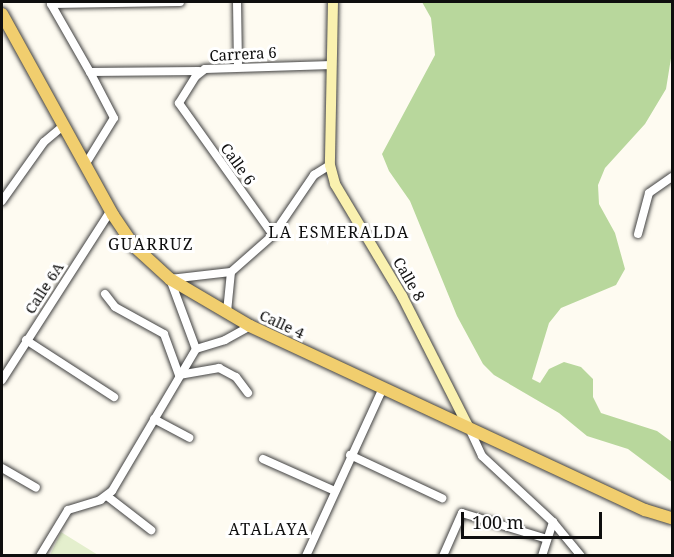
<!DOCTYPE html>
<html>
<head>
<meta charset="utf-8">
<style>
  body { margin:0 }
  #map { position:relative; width:674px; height:557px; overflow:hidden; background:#fefbf1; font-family:"Noto Serif",serif }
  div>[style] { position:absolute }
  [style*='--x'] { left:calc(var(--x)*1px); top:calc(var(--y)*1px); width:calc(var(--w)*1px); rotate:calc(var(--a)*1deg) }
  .forest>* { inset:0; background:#b8d79c }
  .pitch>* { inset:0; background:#e4efcd }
  .roads { filter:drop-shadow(0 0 2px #414141) drop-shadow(0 0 2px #414141) }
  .street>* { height:8px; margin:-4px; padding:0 4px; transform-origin:4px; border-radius:4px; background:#fff }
  .secondary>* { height:10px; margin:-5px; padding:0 5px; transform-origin:5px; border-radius:5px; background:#faf1af }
  .primary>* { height:12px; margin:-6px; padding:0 6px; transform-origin:6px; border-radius:6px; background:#f1ce6e }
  span { translate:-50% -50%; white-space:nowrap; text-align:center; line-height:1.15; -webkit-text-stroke:6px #fff; paint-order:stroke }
  .street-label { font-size:15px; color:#0e0e0e }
  .neighbourhood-label { font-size:16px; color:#0e0e0e; letter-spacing:1.5px }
  .frame { position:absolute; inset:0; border:3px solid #0e0e0e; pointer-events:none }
  .scale { position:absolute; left:461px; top:512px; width:141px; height:27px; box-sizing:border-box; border:3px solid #0e0e0e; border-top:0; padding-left:8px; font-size:18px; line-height:21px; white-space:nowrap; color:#0e0e0e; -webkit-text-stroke:4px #fff; paint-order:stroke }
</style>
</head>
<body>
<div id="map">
  <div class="forest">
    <i style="clip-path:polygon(422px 2px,672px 2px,672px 52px,666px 89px,645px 124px,605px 168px,598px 185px,599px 204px,615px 233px,625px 269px,616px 285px,561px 308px,549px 323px,532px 379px,540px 383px,549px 369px,564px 362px,581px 367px,593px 379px,593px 397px,601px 413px,657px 431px,672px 442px,672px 482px,628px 449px,587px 436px,559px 413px,494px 375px,483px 364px,457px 316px,410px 201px,389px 171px,382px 154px,435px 55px,431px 18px)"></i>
  </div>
  <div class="pitch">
    <i style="clip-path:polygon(61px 532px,98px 555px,50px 555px)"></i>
  </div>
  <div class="roads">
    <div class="street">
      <i style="--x:180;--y:2;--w:129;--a:179.1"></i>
      <i style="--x:51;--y:4;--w:78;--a:60.2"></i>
      <i style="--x:90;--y:72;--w:109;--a:-0.5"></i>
      <i style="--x:237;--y:2;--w:63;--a:89.1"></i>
      <i style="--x:85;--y:165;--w:55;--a:-58.3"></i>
      <i style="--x:114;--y:118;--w:52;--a:-117.6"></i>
      <i style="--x:2;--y:201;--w:72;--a:-54.6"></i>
      <i style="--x:44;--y:142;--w:26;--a:-40"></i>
      <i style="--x:638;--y:234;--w:42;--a:-75"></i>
      <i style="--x:649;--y:193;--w:28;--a:-35"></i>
      <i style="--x:273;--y:235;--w:162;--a:-125.5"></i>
      <i style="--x:179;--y:103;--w:32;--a:-58"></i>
      <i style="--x:196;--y:76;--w:11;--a:-38"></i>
      <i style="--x:205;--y:69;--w:127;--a:-1.8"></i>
      <i style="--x:105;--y:294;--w:16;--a:52"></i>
      <i style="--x:115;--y:307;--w:56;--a:28.9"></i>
      <i style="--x:164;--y:334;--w:44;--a:69.9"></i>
      <i style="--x:179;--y:375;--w:41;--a:-9.9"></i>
      <i style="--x:219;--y:368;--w:19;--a:28"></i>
      <i style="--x:236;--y:377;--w:20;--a:53"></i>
      <i style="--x:227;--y:312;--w:40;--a:-84.3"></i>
      <i style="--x:26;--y:340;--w:105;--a:32.9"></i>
      <i style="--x:196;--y:349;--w:75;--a:-110.4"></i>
      <i style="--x:170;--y:279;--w:61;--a:-6.5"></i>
      <i style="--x:231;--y:272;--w:56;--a:-41.4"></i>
      <i style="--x:273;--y:235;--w:73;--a:-55.7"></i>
      <i style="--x:314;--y:175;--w:19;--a:-32"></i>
      <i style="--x:2;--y:380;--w:202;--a:-57.3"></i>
      <i style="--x:154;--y:419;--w:40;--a:28"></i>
      <i style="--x:469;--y:428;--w:31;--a:65"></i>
      <i style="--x:482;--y:456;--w:97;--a:42.9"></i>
      <i style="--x:553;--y:522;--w:44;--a:50.5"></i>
      <i style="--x:350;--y:455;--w:102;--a:25.1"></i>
      <i style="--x:263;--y:459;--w:79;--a:24"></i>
      <i style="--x:2;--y:468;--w:39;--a:30"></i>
      <i style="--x:107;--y:496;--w:56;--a:37.7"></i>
      <i style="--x:40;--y:556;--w:54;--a:-58.7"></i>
      <i style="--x:68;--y:510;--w:34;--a:-17"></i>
      <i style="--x:100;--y:500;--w:15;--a:-37"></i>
      <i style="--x:112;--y:491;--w:165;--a:-59.4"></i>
      <i style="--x:196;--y:349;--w:30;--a:-17"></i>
      <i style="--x:225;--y:340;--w:29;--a:-29"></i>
      <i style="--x:306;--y:556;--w:185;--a:-65.4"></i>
      <i style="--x:443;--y:556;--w:47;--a:-66.2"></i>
      <i style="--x:462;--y:513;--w:89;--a:17"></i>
      <i style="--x:542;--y:556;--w:36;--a:-72"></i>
    </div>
    <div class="secondary">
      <i style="--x:333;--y:2;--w:163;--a:91.1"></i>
      <i style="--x:330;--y:165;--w:20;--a:75"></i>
      <i style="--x:335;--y:184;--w:131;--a:59.1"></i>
      <i style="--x:402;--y:296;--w:148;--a:63.1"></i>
    </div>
    <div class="primary">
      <i style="--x:2;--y:14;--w:230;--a:61.1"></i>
      <i style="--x:113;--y:215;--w:37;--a:56"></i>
      <i style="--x:134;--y:246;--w:49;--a:42.5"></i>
      <i style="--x:170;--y:279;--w:93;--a:30.4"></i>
      <i style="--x:250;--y:326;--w:436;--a:25"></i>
      <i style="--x:645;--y:510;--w:28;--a:17"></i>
    </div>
  </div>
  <div class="street-label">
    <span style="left:243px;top:54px;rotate:-3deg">Carrera 6</span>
    <span style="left:238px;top:164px;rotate:54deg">Calle 6</span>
    <span style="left:409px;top:279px;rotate:60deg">Calle 8</span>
    <span style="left:44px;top:288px;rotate:-57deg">Calle 6A</span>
    <span style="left:282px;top:324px;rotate:25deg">Calle 4</span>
  </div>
  <div class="neighbourhood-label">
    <span style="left:339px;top:232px">LA ESMERALDA</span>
    <span style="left:151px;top:244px">GUARRUZ</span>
    <span style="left:269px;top:529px">ATALAYA</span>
  </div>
  <div class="frame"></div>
  <div class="scale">100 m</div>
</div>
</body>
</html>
